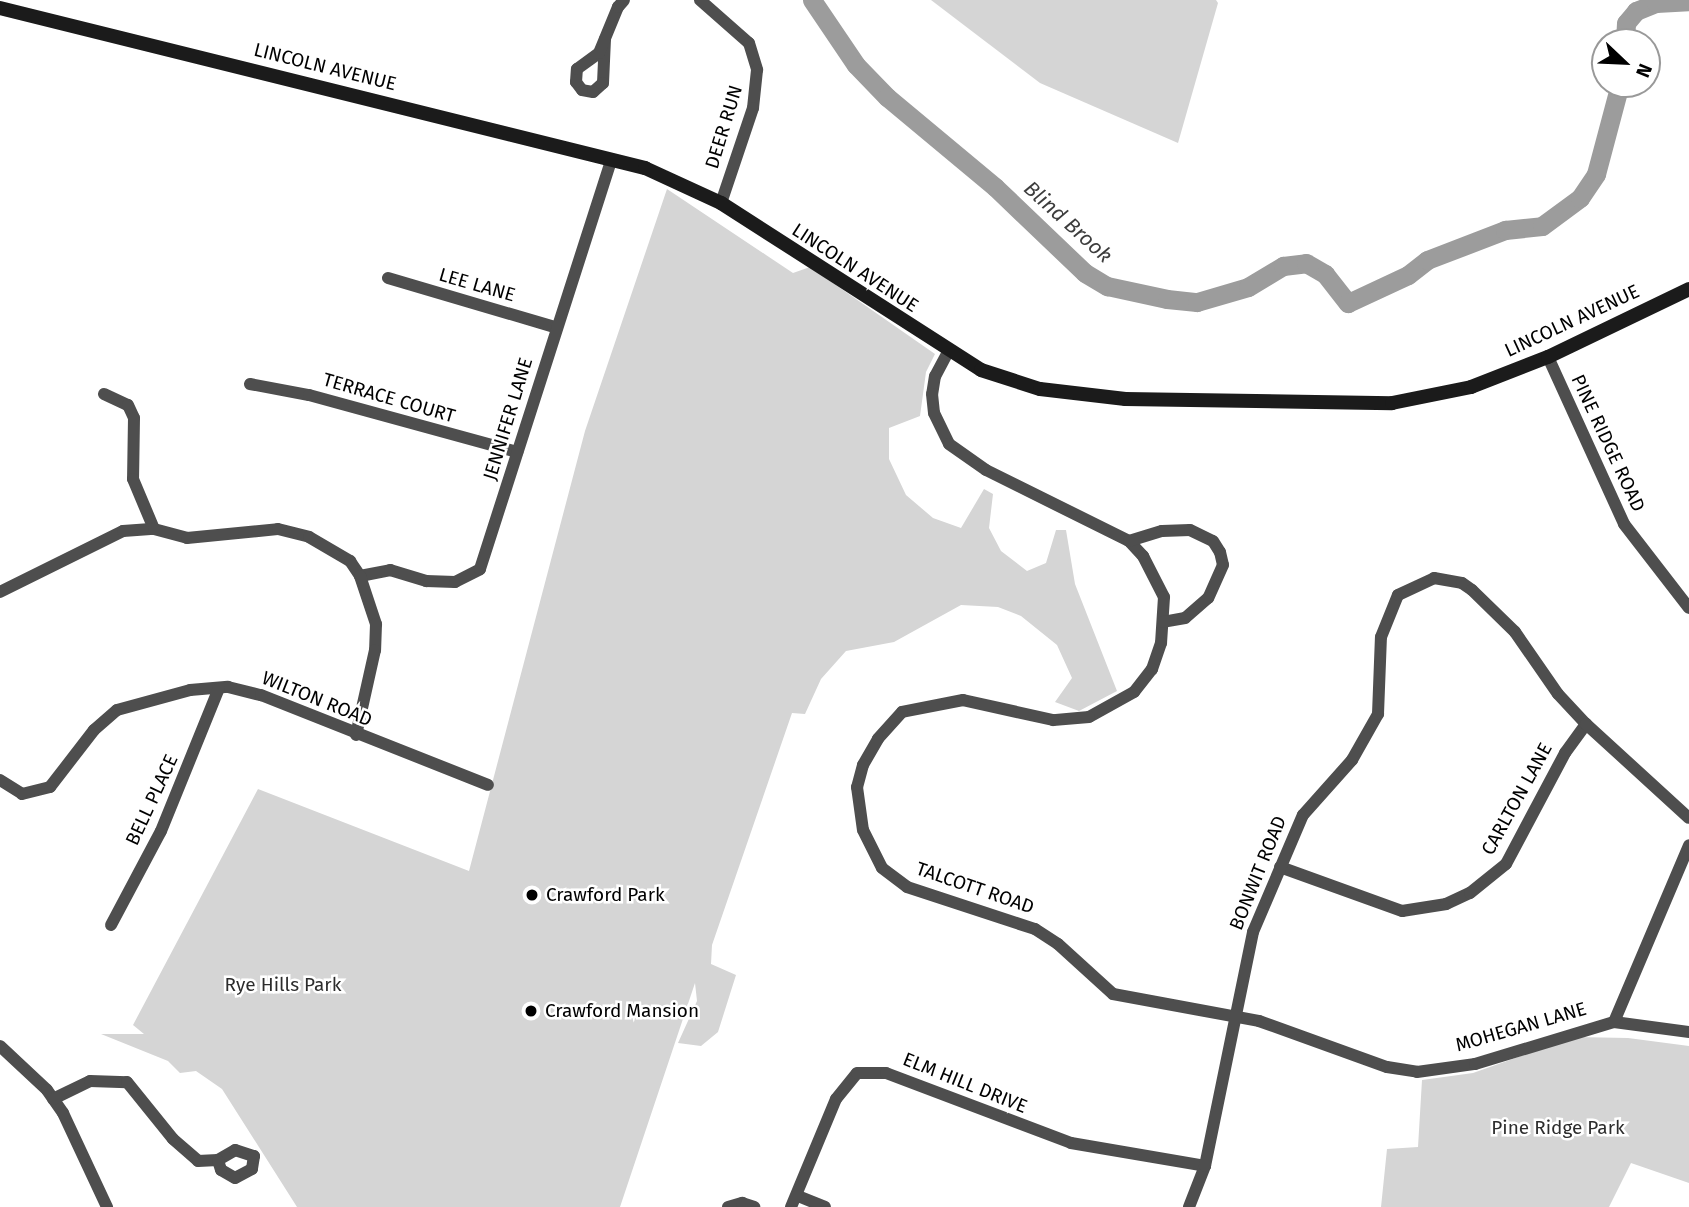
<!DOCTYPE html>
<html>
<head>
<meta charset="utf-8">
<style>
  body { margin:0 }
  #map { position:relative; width:1689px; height:1207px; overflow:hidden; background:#fff; font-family:"Fira Sans",sans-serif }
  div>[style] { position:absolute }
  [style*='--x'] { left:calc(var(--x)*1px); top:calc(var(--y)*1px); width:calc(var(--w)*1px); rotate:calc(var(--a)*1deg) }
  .green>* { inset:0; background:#d5d5d5 }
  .river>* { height:19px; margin:-9.5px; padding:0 9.5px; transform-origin:9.5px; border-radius:9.5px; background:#9c9c9c }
  .street>* { height:12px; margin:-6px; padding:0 6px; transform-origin:6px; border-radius:6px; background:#4e4e4e }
  .secondary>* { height:14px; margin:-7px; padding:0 7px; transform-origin:7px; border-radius:7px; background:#1b1b1b }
  .dots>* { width:19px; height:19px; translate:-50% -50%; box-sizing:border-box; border:4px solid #fff; border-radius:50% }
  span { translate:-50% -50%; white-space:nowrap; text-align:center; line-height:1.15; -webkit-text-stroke:5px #fff; paint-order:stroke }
  .street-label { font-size:19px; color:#000 }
  .poi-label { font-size:19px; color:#000 }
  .left { translate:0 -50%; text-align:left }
  .park-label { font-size:19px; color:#2c2c2c }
  .water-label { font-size:21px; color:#3d3d3d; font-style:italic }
  .north { position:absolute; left:1591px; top:28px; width:70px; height:70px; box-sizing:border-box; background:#fff; border:2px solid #999; border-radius:50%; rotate:113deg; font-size:19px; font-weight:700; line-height:28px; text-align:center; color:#000 }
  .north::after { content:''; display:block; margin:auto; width:24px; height:32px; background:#000; clip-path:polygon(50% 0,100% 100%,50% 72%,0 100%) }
</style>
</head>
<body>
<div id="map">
  <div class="green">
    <i style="clip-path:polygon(931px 0,1216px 0,1218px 3px,1178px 143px,1040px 83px)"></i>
    <i style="clip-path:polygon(667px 189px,793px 273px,810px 267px,935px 354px,926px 372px,920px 416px,889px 428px,889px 459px,906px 495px,933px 518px,961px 528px,984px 489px,993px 494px,989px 528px,1001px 551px,1027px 571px,1046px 563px,1056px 530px,1066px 530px,1075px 584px,1117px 691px,1079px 711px,1055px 702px,1072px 678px,1057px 645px,1021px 616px,998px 607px,961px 605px,894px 642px,846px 651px,821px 679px,805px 714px,792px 713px,712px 945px,711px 964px,736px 975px,718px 1032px,701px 1046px,678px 1043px,697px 1001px,695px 983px,620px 1207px,297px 1207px,222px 1089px,196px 1071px,180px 1073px,168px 1061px,101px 1034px,144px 1034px,133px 1025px,258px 789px,469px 871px,585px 431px)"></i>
    <i style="clip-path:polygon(1575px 1037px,1628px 1038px,1689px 1046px,1689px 1183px,1631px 1163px,1609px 1207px,1381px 1207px,1387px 1149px,1418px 1147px,1422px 1080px,1473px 1073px)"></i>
  </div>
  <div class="river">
    <i style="--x:812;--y:0;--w:78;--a:55.9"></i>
    <i style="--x:856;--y:65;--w:45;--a:45.9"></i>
    <i style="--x:887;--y:97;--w:141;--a:39.8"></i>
    <i style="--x:995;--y:187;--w:124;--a:43.7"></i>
    <i style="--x:1085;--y:273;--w:26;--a:31"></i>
    <i style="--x:1107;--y:286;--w:61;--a:12.2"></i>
    <i style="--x:1167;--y:299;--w:30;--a:6"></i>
    <i style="--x:1197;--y:302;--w:53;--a:-16.4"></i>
    <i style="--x:1248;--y:287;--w:41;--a:-31"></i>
    <i style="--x:1283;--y:266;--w:23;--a:-7"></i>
    <i style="--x:1306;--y:263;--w:22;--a:30"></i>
    <i style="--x:1325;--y:274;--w:37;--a:52"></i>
    <i style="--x:1348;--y:303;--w:66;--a:-25"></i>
    <i style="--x:1408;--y:275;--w:24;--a:-38"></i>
    <i style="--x:1427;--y:260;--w:84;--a:-21"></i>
    <i style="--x:1505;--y:230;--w:37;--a:-6"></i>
    <i style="--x:1542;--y:226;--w:47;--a:-36.4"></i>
    <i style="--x:1580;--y:198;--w:29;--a:-56"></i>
    <i style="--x:1596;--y:174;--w:93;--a:-75.1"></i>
    <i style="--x:1625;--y:42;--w:19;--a:-87"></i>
    <i style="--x:1626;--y:23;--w:16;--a:-50"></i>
    <i style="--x:1636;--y:11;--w:22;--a:-22"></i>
    <i style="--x:1656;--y:3;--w:33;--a:-3"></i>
  </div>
  <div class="street">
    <i style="--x:700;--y:0;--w:65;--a:41.3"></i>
    <i style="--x:749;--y:43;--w:28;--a:73"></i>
    <i style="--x:757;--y:70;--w:38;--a:96"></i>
    <i style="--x:753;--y:108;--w:100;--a:108.6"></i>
    <i style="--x:605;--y:39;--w:44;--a:92.6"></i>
    <i style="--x:603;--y:83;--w:13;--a:138"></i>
    <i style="--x:593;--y:92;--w:11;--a:-170"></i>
    <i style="--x:582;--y:90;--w:10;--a:-127"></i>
    <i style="--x:576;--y:82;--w:13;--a:-86"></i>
    <i style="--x:577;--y:69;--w:27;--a:-36"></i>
    <i style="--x:599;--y:53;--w:50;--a:-67.6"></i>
    <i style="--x:618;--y:7;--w:9;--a:-49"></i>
    <i style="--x:388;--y:278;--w:174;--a:16.4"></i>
    <i style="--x:948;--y:352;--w:27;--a:118"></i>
    <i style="--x:935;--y:376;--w:18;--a:99"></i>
    <i style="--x:932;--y:394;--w:19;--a:84"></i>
    <i style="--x:934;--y:413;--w:34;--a:64"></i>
    <i style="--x:949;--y:444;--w:45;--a:35.1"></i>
    <i style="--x:986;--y:470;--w:160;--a:26.4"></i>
    <i style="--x:1129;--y:541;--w:21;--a:47"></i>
    <i style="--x:1143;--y:556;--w:46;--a:62.9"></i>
    <i style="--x:1164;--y:597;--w:46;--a:93.7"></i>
    <i style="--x:1161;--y:643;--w:28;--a:109"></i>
    <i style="--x:1152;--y:669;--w:29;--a:128"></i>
    <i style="--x:1134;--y:692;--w:51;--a:150.9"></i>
    <i style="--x:1089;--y:717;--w:36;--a:175"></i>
    <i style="--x:1053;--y:720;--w:92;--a:-167.5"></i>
    <i style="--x:963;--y:700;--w:62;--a:168.9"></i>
    <i style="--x:902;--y:712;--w:36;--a:132"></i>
    <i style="--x:878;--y:739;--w:30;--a:120"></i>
    <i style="--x:863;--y:765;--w:23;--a:105"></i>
    <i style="--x:857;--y:787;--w:43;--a:82.1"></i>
    <i style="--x:863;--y:830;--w:42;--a:63.4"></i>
    <i style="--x:882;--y:868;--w:31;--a:37"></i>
    <i style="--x:907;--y:887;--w:135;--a:18.2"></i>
    <i style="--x:1035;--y:929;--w:27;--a:33"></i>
    <i style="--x:1058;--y:944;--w:74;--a:42.3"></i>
    <i style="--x:1113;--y:994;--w:148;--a:10.5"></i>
    <i style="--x:1259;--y:1021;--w:136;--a:19.8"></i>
    <i style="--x:1387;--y:1067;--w:30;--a:9"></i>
    <i style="--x:1417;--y:1072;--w:59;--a:-7.9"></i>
    <i style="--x:1475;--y:1064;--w:145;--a:-16.8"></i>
    <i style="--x:1614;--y:1022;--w:76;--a:7.6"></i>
    <i style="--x:1548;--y:357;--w:183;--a:65.5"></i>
    <i style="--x:1624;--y:524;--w:106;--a:52.3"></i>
    <i style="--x:250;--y:384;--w:60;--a:10.6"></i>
    <i style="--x:309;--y:395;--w:216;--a:15.3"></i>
    <i style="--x:104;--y:394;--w:26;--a:25"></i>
    <i style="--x:128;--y:405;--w:14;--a:65"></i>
    <i style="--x:134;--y:418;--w:61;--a:90.9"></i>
    <i style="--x:133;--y:479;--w:54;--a:67.2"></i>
    <i style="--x:1129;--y:541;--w:34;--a:-17"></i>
    <i style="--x:1162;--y:531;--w:28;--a:-2"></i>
    <i style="--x:1190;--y:530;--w:25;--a:26"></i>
    <i style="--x:1213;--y:541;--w:13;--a:58"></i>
    <i style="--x:1220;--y:552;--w:13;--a:77"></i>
    <i style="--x:1223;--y:565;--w:36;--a:114"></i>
    <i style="--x:1208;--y:598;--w:30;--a:139"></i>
    <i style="--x:1185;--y:618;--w:22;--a:170"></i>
    <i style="--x:360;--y:576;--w:31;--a:-11"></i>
    <i style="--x:390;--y:570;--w:38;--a:17"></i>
    <i style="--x:426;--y:581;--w:29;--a:2"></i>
    <i style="--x:455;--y:582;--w:28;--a:-27"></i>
    <i style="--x:480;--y:569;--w:429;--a:-72.2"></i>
    <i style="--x:0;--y:592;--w:137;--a:-26.4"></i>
    <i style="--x:123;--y:531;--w:31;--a:-4"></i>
    <i style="--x:154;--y:529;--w:34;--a:15"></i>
    <i style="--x:187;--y:538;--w:91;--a:-5.6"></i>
    <i style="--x:278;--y:529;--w:32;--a:14"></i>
    <i style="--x:309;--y:537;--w:48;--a:30.3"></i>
    <i style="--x:350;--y:561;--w:18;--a:56"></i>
    <i style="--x:360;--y:576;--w:51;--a:71.6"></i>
    <i style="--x:376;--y:624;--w:26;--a:92"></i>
    <i style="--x:375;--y:650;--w:87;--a:102.6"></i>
    <i style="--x:0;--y:780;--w:26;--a:32"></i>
    <i style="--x:22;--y:794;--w:29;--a:-14"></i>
    <i style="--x:50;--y:787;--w:72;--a:-52.3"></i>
    <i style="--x:94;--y:730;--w:30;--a:-41"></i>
    <i style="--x:117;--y:710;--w:76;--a:-15.3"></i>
    <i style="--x:190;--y:690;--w:38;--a:-5"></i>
    <i style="--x:228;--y:687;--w:34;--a:14"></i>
    <i style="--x:261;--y:695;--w:244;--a:21.6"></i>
    <i style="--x:1280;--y:867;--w:130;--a:19.8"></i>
    <i style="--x:1402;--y:911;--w:45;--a:-9"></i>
    <i style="--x:1446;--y:904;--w:26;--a:-25"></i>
    <i style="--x:1470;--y:893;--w:46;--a:-38.9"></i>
    <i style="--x:1506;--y:864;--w:126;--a:-62"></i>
    <i style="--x:1565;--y:753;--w:36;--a:-54"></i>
    <i style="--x:111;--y:925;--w:106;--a:-62"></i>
    <i style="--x:161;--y:831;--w:154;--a:-67.9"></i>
    <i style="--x:1614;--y:1022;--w:192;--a:-67"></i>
    <i style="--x:0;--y:1046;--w:64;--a:43.1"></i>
    <i style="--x:47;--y:1090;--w:28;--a:55"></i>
    <i style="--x:63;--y:1113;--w:104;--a:64.9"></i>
    <i style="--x:53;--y:1099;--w:41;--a:-25.9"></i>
    <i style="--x:90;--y:1081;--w:37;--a:2"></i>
    <i style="--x:127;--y:1082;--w:73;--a:51.1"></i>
    <i style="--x:173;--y:1139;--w:33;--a:41"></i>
    <i style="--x:198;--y:1161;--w:20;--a:-3"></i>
    <i style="--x:218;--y:1160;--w:20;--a:-30"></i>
    <i style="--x:235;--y:1150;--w:20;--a:18"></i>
    <i style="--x:254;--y:1156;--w:13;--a:99"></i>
    <i style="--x:252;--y:1169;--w:19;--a:152"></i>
    <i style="--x:235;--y:1178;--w:16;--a:-150"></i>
    <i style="--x:221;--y:1170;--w:10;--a:-107"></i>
    <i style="--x:798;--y:1196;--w:29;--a:22"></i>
    <i style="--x:728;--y:1207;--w:15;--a:-16"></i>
    <i style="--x:742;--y:1203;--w:13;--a:18"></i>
    <i style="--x:791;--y:1207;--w:117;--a:-67.4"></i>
    <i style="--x:836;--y:1099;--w:33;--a:-51"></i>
    <i style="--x:857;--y:1073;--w:29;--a:0"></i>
    <i style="--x:886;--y:1073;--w:198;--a:20.7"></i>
    <i style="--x:1071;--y:1143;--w:136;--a:9.7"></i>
    <i style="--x:1189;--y:1207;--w:44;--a:-68.7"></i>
    <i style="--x:1205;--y:1166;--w:239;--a:-78.4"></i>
    <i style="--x:1253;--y:932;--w:127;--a:-66.9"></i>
    <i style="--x:1303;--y:815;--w:74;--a:-48.3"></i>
    <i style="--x:1352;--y:760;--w:53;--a:-60.5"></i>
    <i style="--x:1378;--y:714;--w:77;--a:-87.8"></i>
    <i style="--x:1381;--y:637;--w:45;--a:-68"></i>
    <i style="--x:1398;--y:595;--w:40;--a:-25"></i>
    <i style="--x:1434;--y:578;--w:28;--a:10"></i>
    <i style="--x:1462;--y:583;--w:12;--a:35"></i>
    <i style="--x:1472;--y:590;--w:60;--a:44.3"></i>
    <i style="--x:1515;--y:632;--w:75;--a:55.3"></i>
    <i style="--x:1558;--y:694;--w:41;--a:47"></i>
    <i style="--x:1586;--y:724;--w:139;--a:42.4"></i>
  </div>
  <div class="secondary">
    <i style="--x:0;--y:8;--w:665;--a:13.93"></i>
    <i style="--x:645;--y:168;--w:84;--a:24.7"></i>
    <i style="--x:721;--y:203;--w:309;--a:32.7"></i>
    <i style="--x:981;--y:370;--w:62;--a:17.9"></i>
    <i style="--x:1040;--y:389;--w:86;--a:6.7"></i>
    <i style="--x:1125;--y:399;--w:267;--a:0.9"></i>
    <i style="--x:1392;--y:403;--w:81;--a:-11.4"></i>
    <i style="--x:1471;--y:387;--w:83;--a:-21.3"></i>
    <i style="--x:1548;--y:357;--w:157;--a:-25.7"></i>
  </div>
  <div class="dots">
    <i style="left:532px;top:895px;background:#000"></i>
    <i style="left:531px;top:1011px;background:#000"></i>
  </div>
  <div class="street-label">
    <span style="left:325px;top:67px;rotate:14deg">LINCOLN AVENUE</span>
    <span style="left:724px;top:127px;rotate:-73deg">DEER RUN</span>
    <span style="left:855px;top:268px;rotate:33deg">LINCOLN AVENUE</span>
    <span style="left:477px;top:285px;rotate:16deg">LEE LANE</span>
    <span style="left:1572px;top:321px;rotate:-25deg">LINCOLN AVENUE</span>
    <span style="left:389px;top:398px;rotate:16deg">TERRACE COURT</span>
    <span style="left:508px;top:419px;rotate:-73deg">JENNIFER LANE</span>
    <span style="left:1608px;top:443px;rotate:65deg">PINE RIDGE ROAD</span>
    <span style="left:317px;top:699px;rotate:22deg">WILTON ROAD</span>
    <span style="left:1517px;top:799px;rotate:-61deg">CARLTON LANE</span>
    <span style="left:152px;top:800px;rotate:-65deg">BELL PLACE</span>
    <span style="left:1258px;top:873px;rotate:-68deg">BONWIT ROAD</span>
    <span style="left:975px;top:888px;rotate:19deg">TALCOTT ROAD</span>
    <span style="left:1521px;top:1027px;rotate:-16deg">MOHEGAN LANE</span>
    <span style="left:965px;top:1083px;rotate:22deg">ELM HILL DRIVE</span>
  </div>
  <div class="poi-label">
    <span class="left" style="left:546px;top:895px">Crawford Park</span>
    <span class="left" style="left:545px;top:1011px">Crawford Mansion</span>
  </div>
  <div class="park-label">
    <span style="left:283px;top:985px">Rye Hills Park</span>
    <span style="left:1558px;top:1128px">Pine Ridge Park</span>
  </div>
  <div class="water-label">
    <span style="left:1068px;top:222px;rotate:42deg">Blind Brook</span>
  </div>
  <div class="north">N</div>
</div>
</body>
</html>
